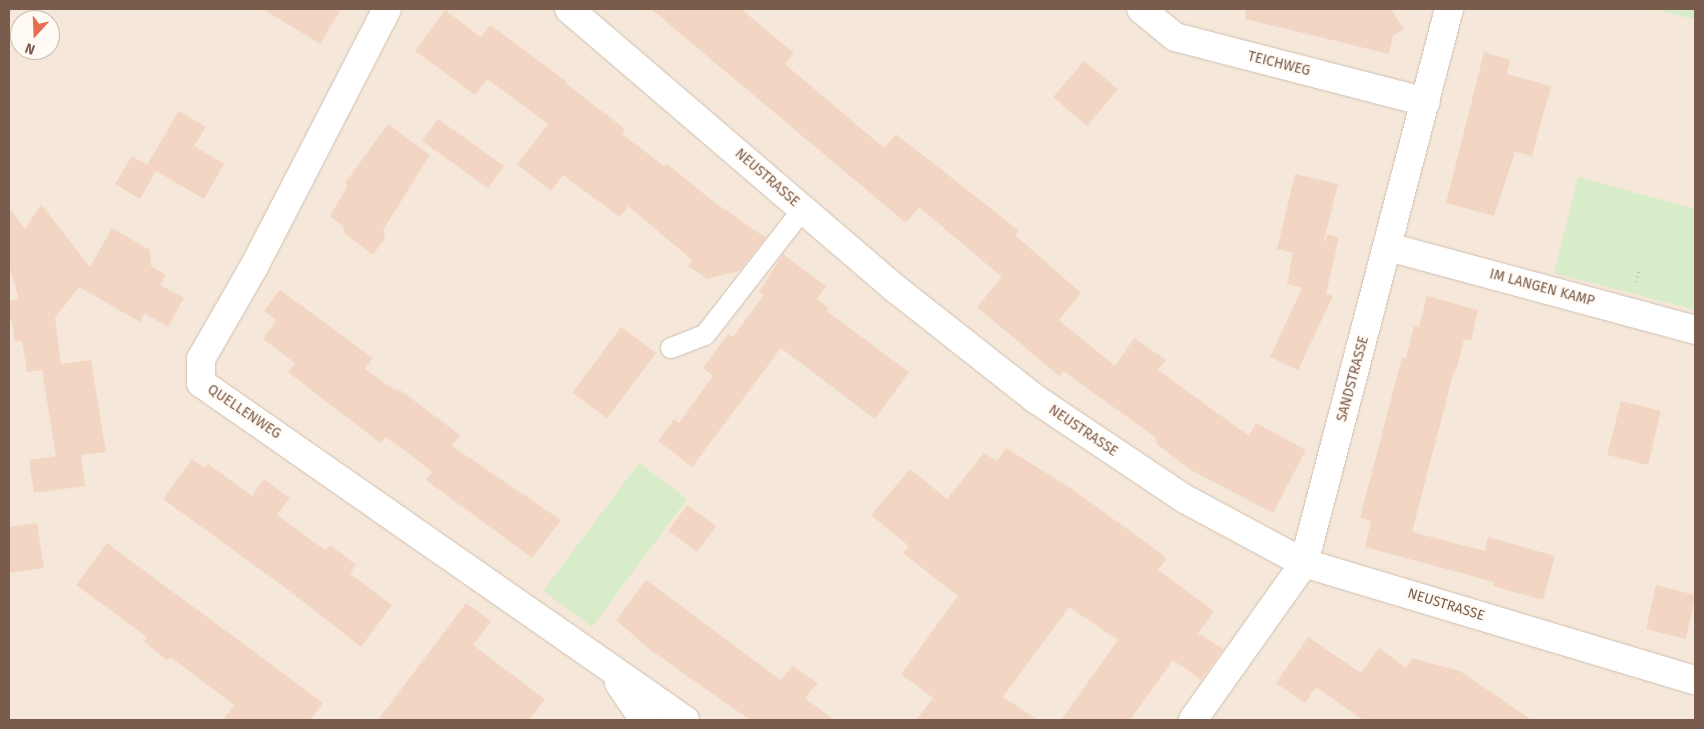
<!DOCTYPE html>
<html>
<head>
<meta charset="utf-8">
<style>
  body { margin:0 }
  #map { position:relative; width:1704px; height:729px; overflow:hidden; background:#fdf6ec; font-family:"Fira Sans",sans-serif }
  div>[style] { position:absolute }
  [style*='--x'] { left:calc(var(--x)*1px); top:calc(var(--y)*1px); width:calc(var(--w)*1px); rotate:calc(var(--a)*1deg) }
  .residential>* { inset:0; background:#f5e8da }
  .green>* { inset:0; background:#d8ecc9 }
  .building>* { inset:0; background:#f3d5c3 }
  .path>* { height:3px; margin-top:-1.5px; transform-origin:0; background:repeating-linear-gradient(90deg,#d9b8a5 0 1px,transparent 0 5px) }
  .roads { filter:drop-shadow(0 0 1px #d1beb0) drop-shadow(0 0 1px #d1beb0) }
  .lane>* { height:20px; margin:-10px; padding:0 10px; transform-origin:10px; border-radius:10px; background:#fff }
  .street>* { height:28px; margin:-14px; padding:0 14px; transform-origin:14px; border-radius:14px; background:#fff }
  span { translate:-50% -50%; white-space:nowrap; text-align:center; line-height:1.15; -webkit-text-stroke:4px #fffaf3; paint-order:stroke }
  .street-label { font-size:14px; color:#7a5c4d }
  .frame { position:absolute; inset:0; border:10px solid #7a5c4d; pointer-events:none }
  .north { position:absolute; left:10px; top:10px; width:50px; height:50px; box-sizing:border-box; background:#fffaf3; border:1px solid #cabbb1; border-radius:50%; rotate:200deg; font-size:14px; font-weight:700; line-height:20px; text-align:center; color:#7a5c4d }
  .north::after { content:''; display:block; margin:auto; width:18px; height:22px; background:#e76f51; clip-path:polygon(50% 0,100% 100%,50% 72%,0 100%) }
</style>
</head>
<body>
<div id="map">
  <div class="residential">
    <i style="clip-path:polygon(evenodd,9px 9px,1654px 9px,1695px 20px,1695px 720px,9px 720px,9px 9px,20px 20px,50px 20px,50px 50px,20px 50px,20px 20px)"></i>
  </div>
  <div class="green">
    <i style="clip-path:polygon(1654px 9px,1695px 9px,1695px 20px)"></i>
    <i style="clip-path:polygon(1578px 177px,1695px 209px,1695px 310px,1554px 273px)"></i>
    <i style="clip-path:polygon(639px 463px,687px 499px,592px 627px,543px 591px)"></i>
  </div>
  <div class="building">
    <i style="clip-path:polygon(263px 9px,341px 9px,320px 44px)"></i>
    <i style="clip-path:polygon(651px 9px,741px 9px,794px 53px,785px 64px,884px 148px,896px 134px,1018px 230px,1015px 235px,1081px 293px,1059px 320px,1115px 366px,1134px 338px,1166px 360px,1158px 370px,1249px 436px,1256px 423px,1306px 450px,1273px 513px,1191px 470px,1157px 444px,1155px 437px,1063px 371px,1059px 376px,977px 307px,1002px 277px,919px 207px,906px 223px)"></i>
    <i style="clip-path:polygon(1246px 9px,1391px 9px,1404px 30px,1393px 35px,1389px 54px,1245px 19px)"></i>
    <i style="clip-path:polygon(445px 10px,481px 37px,490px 25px,566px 81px,565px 83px,625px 129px,622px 134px,664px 166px,666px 163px,714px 202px,766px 238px,739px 271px,707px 279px,688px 266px,692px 260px,628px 206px,620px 217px,563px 175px,551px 191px,517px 164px,548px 124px,487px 79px,475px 95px,415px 51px)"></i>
    <i style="clip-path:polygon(1484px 52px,1510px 60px,1507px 74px,1551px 86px,1532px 156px,1515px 152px,1494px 216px,1446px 203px)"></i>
    <i style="clip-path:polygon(1084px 61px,1118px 89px,1087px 126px,1053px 97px)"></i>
    <i style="clip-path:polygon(179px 111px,206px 127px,194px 146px,224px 164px,204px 199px,156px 171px,140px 199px,115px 184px,132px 156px,147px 165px)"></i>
    <i style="clip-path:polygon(438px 119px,504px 166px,488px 188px,422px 141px)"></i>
    <i style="clip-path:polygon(388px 124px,430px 155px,383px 230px,385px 238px,373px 255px,344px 233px,343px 226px,330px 216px,348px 186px,345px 183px)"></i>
    <i style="clip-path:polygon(1295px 174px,1338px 184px,1323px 244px,1328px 234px,1339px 238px,1326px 294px,1333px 296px,1298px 370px,1270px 357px,1302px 288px,1287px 284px,1293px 253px,1277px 249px)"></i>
    <i style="clip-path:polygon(41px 204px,90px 267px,112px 228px,150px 250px,151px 266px,166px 275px,160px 285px,184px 298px,168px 327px,144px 313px,140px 322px,79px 287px,55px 318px,61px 364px,91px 360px,106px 452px,81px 455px,85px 486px,34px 493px,29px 460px,56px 456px,42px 370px,27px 372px,22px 341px,15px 342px,12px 321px,9px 318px,9px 301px,19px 299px,9px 266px,9px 208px,25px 229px)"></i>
    <i style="clip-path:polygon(783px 254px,826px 286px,817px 299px,829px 308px,827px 311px,909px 372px,875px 419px,781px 348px,692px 467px,658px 441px,674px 419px,679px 423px,713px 376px,703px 368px,728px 334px,733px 337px,764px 295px,759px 292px)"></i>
    <i style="clip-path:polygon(280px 290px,373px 358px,365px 369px,395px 390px,400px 390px,460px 435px,452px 446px,561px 520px,532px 558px,426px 480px,432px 472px,410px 454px,385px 437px,380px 443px,288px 372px,295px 363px,263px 339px,276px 320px,264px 311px)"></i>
    <i style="clip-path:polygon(1427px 296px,1478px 310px,1471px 341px,1464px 339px,1456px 371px,1454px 371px,1412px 532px,1485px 551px,1488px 537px,1555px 556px,1543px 600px,1493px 586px,1494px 582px,1365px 547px,1371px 521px,1360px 518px,1402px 357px,1406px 358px,1414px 326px,1419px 327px)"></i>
    <i style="clip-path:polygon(621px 327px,656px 353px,607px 418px,572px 393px)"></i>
    <i style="clip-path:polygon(1621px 401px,1661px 411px,1648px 465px,1607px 455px)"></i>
    <i style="clip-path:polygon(1006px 448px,1072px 489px,1167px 558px,1158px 570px,1214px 611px,1198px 633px,1223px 649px,1201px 680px,1173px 660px,1130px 720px,1061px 720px,1118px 640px,1069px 607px,1003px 697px,1038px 720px,916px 720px,933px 698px,901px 674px,958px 596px,903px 553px,909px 546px,871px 515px,910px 469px,947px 499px,984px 453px,997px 461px)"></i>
    <i style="clip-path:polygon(192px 459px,205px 468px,208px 464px,252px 496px,264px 479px,290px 498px,277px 515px,325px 550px,330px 545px,356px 565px,350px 574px,392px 605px,361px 647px,287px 589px,163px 499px)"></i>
    <i style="clip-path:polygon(687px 505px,716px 526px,697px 552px,668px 531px)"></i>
    <i style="clip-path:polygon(37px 523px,44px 568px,9px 573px,9px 527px)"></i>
    <i style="clip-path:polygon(107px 543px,323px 703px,310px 720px,223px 720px,234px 705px,170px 657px,167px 660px,144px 642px,147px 637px,76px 585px)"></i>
    <i style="clip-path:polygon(646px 580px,781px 680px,793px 666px,818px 683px,805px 698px,834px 720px,750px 720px,649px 649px,616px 620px)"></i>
    <i style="clip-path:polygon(1656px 585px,1695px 595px,1686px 639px,1646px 629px)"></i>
    <i style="clip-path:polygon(466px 603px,491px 621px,473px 645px,545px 699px,529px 720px,378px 720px)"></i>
    <i style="clip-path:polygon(1308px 637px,1361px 673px,1379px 648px,1406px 668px,1412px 658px,1460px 671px,1532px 720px,1363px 720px,1316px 687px,1305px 703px,1276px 683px)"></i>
  </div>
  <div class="path">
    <i style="--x:1636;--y:282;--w:12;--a:-76"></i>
  </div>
  <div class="roads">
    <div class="lane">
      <i style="--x:671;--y:348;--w:36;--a:-21"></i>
      <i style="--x:705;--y:335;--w:160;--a:-52.1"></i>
    </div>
    <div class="street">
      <i style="--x:387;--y:9;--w:288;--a:117.3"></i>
      <i style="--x:255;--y:265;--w:108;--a:119.9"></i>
      <i style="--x:201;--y:359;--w:24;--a:90"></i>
      <i style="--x:201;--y:383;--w:590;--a:34.85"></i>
      <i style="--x:569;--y:9;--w:432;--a:40.6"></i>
      <i style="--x:897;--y:290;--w:174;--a:38.2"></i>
      <i style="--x:1034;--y:398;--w:182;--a:33.8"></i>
      <i style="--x:1185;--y:499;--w:135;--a:28.3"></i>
      <i style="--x:1304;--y:563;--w:408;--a:16.7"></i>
      <i style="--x:1141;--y:9;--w:44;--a:39.5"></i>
      <i style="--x:1175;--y:37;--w:259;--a:14.5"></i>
      <i style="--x:1388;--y:247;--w:318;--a:15.1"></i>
      <i style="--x:619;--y:683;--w:45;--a:56"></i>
      <i style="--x:1193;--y:720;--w:192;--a:-54.7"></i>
      <i style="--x:1304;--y:563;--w:573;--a:-75.33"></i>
    </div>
  </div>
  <div class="street-label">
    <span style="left:1279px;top:64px;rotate:14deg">TEICHWEG</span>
    <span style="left:767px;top:178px;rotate:41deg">NEUSTRASSE</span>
    <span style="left:1542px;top:288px;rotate:15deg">IM LANGEN KAMP</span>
    <span style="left:1353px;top:379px;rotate:-75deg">SANDSTRASSE</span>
    <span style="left:244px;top:412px;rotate:34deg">QUELLENWEG</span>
    <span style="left:1083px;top:431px;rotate:34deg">NEUSTRASSE</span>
    <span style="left:1446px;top:605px;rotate:17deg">NEUSTRASSE</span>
  </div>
  <div class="frame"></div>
  <div class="north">N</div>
</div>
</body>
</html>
